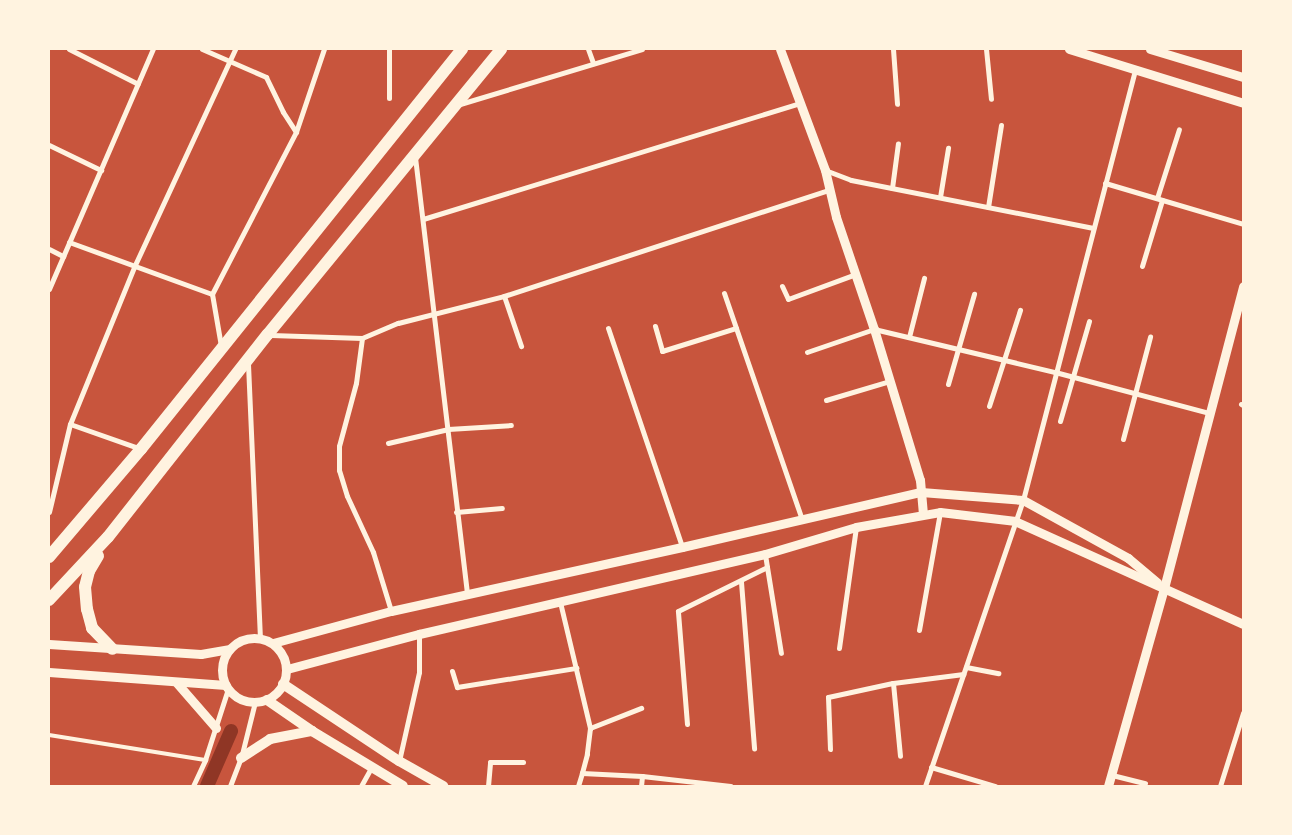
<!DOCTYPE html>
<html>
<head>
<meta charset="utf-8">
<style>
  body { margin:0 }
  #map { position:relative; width:1292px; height:835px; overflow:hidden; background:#c8553d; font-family:"Work Sans",sans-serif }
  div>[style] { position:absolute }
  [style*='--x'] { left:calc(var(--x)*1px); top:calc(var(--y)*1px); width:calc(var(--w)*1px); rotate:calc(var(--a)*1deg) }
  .canal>* { height:14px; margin:-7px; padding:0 7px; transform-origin:7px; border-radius:7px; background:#8f3625 }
  .service>* { height:4px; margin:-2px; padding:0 2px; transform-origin:2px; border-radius:2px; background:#fff3e0 }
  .minor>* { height:5px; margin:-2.5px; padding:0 2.5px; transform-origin:2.5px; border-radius:2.5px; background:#fff3e0 }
  .tertiary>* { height:9px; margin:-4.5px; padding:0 4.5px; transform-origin:4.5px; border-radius:4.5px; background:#fff3e0 }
  .tertiary>.ring { margin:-4.5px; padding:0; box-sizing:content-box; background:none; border:9px solid #fff3e0; border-radius:50% }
  .secondary>* { height:10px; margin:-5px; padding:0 5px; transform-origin:5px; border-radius:5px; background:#fff3e0 }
  .primary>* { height:12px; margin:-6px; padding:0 6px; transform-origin:6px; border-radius:6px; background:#fff3e0 }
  span { translate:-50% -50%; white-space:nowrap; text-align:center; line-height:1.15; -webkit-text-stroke:4.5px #fff3e0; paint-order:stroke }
  .frame { position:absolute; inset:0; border:50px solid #fff3e0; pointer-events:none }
</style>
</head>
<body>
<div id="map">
  <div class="canal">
    <i style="--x:207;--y:786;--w:60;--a:-66.4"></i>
  </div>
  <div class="service">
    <i style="--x:49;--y:735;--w:158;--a:9.1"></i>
  </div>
  <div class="minor">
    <i style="--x:69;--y:49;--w:77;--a:26.9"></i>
    <i style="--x:202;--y:49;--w:70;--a:23.6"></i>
    <i style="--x:266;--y:77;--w:39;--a:64"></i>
    <i style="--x:283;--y:112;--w:24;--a:57"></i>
    <i style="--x:389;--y:49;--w:49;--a:90"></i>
    <i style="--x:588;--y:49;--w:15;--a:70"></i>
    <i style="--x:893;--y:49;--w:55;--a:85.8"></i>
    <i style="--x:986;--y:49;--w:50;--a:84.3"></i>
    <i style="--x:460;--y:104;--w:190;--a:-16.8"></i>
    <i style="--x:49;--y:145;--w:58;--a:25.7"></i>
    <i style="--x:415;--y:157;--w:440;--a:83.2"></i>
    <i style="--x:825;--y:170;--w:28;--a:21"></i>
    <i style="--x:851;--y:180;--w:247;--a:11.2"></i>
    <i style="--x:1105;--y:183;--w:144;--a:16.5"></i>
    <i style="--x:892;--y:188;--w:45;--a:-82.4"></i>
    <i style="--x:940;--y:197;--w:50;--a:-80.7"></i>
    <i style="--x:1157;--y:198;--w:72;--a:-72.3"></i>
    <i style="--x:988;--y:207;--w:83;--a:-81"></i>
    <i style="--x:423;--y:219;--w:395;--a:-17.1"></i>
    <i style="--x:69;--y:242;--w:152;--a:20"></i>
    <i style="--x:49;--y:249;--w:16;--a:27"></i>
    <i style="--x:1142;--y:266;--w:69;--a:-73.1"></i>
    <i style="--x:782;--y:286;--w:14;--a:65"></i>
    <i style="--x:788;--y:299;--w:72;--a:-20.2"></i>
    <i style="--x:49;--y:289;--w:262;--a:-66.6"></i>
    <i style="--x:724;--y:293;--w:37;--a:71"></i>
    <i style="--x:504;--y:296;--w:53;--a:71.2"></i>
    <i style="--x:655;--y:326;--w:26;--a:74"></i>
    <i style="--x:662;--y:351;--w:77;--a:-17.3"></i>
    <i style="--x:736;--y:328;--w:203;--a:71"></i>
    <i style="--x:608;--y:328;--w:231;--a:71.3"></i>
    <i style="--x:271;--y:335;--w:91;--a:1.9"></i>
    <i style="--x:362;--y:338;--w:39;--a:-23"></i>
    <i style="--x:398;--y:323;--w:109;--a:-14.3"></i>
    <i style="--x:504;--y:296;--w:341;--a:-18.1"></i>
    <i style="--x:909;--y:337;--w:61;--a:-75.7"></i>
    <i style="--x:362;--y:338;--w:45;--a:97.6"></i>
    <i style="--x:356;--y:383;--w:65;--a:105.1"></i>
    <i style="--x:339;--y:446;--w:24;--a:90"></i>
    <i style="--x:339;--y:470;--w:27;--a:73"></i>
    <i style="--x:347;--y:496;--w:62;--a:65.1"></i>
    <i style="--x:373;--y:552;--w:62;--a:73"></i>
    <i style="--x:221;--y:346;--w:53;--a:-99.8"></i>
    <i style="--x:212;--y:294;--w:182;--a:-62.6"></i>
    <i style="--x:296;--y:132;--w:88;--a:-71.4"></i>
    <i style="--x:807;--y:352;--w:71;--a:-18.9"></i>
    <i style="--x:874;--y:329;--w:186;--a:13.4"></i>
    <i style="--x:1055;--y:372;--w:159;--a:14.9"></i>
    <i style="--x:248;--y:364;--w:274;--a:87.5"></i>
    <i style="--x:948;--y:384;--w:94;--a:-73.9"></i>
    <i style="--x:826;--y:400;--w:67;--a:-16.5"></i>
    <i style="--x:1241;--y:404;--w:2;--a:27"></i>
    <i style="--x:989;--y:406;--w:101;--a:-72.1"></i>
    <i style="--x:1060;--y:421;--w:104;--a:-73.8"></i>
    <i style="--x:70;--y:424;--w:75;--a:19.4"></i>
    <i style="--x:1123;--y:439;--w:106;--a:-75.2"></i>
    <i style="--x:388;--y:443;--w:62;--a:-13.1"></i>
    <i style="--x:448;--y:429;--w:63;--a:-3.6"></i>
    <i style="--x:49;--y:512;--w:90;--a:-76.6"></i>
    <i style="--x:70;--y:424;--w:170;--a:-67.8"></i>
    <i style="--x:134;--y:267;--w:240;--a:-65.1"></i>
    <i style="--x:456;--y:512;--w:46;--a:-5"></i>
    <i style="--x:767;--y:567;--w:87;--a:80.8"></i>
    <i style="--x:741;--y:582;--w:167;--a:85.5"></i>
    <i style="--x:560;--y:602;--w:130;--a:76.6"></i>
    <i style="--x:590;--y:728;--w:26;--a:97"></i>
    <i style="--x:587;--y:754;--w:20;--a:105"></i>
    <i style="--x:919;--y:630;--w:120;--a:-79.9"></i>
    <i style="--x:839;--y:648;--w:122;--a:-82"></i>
    <i style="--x:966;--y:667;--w:33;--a:11"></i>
    <i style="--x:452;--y:671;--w:17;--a:73"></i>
    <i style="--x:457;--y:687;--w:121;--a:-9.1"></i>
    <i style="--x:893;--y:683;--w:73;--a:84.5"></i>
    <i style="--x:687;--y:724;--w:113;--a:-94.6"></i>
    <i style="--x:678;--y:611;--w:99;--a:-26.3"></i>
    <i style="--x:767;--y:567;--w:13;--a:-99"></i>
    <i style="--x:590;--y:728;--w:55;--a:-21.4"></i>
    <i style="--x:830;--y:749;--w:52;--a:-92.2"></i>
    <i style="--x:828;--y:697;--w:66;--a:-12.2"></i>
    <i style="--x:893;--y:683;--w:71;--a:-7.3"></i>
    <i style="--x:399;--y:761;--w:91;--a:-77.3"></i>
    <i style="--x:419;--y:672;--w:38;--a:-90"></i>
    <i style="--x:931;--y:767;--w:67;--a:16.5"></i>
    <i style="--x:1112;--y:775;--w:34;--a:14"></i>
    <i style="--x:193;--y:786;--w:29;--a:-65"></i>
    <i style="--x:205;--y:760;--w:75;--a:-72.1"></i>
    <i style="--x:230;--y:786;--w:30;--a:-69"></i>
    <i style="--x:241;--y:758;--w:58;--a:-76"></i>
    <i style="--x:361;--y:786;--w:21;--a:-61"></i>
    <i style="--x:488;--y:786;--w:24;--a:-85"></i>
    <i style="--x:490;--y:762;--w:33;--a:0"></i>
    <i style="--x:578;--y:786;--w:14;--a:-73"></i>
    <i style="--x:582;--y:773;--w:60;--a:2.9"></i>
    <i style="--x:642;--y:776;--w:89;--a:6.5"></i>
    <i style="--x:641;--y:786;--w:10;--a:-84"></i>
    <i style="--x:925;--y:786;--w:302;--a:-71.1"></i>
    <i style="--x:1023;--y:500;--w:445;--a:-75.4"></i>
    <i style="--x:1220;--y:786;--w:77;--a:-72.5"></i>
  </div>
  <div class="tertiary">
    <i style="--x:780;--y:49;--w:129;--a:69.6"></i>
    <i style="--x:825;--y:170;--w:48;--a:76.8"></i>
    <i style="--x:836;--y:217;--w:118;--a:71.3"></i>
    <i style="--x:874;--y:329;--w:158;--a:73.1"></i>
    <i style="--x:920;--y:480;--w:34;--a:85"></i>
    <i style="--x:1069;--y:49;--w:182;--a:17.2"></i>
    <i style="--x:1150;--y:49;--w:97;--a:16.8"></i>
    <i class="ring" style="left:222px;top:638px;width:55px;height:55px"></i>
    <i style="--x:273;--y:643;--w:122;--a:-15.2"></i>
    <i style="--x:391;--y:611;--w:298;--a:-12.4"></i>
    <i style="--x:682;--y:547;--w:245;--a:-13"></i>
    <i style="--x:921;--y:492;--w:102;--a:4.5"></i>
    <i style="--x:1023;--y:500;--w:120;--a:28.9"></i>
    <i style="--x:1128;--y:558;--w:38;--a:40"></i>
    <i style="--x:49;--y:644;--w:152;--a:3.8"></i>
    <i style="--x:201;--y:654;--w:28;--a:-10"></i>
    <i style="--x:287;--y:669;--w:137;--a:-14.9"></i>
    <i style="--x:419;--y:634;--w:355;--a:-13"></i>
    <i style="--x:765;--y:554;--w:95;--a:-16.5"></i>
    <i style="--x:856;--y:527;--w:85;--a:-10.1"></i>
    <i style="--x:940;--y:512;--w:76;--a:6.8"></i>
    <i style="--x:1015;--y:521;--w:250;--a:24.3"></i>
    <i style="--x:49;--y:672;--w:177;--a:4.2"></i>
    <i style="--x:176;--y:682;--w:61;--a:49"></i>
    <i style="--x:1108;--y:786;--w:206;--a:-74.2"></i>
    <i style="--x:1164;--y:588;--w:312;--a:-75.3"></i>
  </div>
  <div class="secondary">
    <i style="--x:283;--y:684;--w:139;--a:33.6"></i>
    <i style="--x:399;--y:761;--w:51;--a:29.6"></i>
    <i style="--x:267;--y:700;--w:55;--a:34.6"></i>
    <i style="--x:312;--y:731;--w:106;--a:31.1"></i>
    <i style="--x:241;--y:758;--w:35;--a:-33"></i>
    <i style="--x:270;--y:739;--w:43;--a:-10.8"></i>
  </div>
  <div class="primary">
    <i style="--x:98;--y:556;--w:17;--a:121"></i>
    <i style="--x:89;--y:571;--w:16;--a:104"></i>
    <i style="--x:85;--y:587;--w:22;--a:85"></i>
    <i style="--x:87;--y:609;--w:20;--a:75"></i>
    <i style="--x:92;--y:628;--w:29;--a:46"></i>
    <i style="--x:49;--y:557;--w:142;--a:-49.6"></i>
    <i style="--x:141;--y:449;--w:513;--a:-51.25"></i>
    <i style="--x:49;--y:600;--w:86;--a:-46.9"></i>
    <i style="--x:108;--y:537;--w:258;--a:-51.8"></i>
    <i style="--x:268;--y:334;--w:368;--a:-50.7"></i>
  </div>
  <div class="frame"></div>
</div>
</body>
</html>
